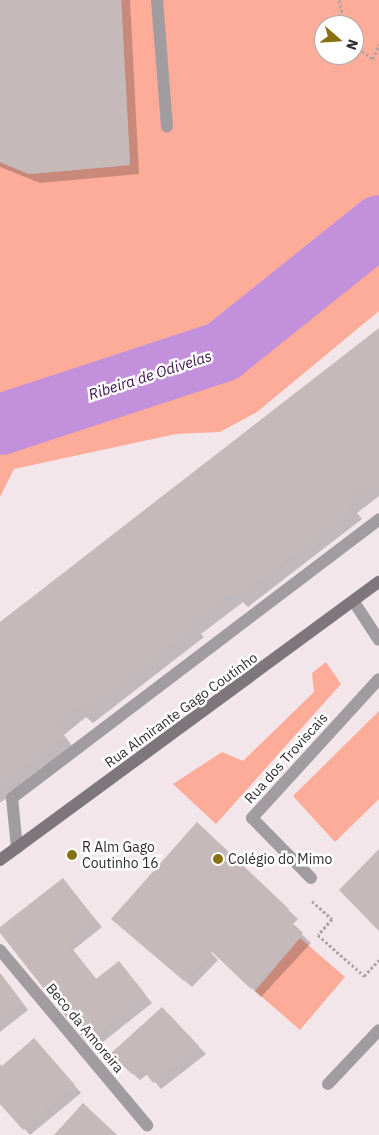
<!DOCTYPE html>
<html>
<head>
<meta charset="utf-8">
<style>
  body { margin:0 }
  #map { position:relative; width:379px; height:1135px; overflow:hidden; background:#f2e6ea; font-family:"IBM Plex Sans",sans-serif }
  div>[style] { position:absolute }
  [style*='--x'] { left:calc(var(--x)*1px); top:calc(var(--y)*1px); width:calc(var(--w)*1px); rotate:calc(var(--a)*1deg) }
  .green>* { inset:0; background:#fcac99 }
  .shadow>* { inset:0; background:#0003 }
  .river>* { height:61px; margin:-30.5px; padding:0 30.5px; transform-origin:30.5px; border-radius:30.5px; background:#c390db }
  .building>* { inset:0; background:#c5b9b9 }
  .path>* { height:3px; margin-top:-1.5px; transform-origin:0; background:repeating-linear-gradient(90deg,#ada4a7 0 2.5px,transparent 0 5px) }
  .lane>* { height:12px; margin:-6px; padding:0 6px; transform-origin:6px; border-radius:6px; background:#a19c9f }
  .street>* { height:12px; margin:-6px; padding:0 6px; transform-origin:6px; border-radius:6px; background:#a19c9f }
  .secondary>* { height:12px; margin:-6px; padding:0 6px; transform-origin:6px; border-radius:6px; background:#7d777c }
  .dots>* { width:14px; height:14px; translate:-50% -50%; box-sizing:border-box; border:2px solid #fff; border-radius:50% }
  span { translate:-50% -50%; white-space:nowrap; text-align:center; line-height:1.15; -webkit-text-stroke:5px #fff; paint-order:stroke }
  .street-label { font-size:14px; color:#302c2d }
  .poi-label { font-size:14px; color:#302c2d }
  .left { translate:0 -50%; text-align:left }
  .water-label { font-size:15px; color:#3f0e51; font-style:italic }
  .north { position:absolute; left:314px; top:15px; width:50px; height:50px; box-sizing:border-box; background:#fff; border:1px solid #acabab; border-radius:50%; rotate:109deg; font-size:14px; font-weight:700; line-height:20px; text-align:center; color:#302c2d }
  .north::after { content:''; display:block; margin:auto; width:18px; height:22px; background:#877112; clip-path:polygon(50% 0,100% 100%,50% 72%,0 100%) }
</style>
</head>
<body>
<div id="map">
  <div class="green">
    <i style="clip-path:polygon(evenodd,121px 0,379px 0,379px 311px,257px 412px,220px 432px,176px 434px,14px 469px,0 497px,0 162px,29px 174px,130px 165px,121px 0,324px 25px,354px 25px,354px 55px,324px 55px,324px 25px)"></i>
    <i style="clip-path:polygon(326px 662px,341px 684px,216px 824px,173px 784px,222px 752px,243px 761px,314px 692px,312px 673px)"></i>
    <i style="clip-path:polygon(379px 711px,379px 799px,335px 842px,293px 796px)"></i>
    <i style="clip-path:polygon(300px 938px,345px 977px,300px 1030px,255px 991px)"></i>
  </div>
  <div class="shadow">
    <i style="clip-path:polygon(0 0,130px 0,139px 174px,40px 183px,0 167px)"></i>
    <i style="clip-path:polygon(379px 330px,379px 496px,357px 513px,362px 519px,248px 607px,243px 602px,201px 634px,204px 637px,93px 723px,86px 717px,64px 735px,73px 747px,0 803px,0 623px)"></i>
    <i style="clip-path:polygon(197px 824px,298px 919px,292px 925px,311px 943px,261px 997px,169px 909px,218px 960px,192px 987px,120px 926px)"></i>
    <i style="clip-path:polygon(62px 879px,102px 927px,73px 950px,97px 980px,119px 963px,152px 1003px,94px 1049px,0 931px)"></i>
    <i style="clip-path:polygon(0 973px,28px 1010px,0 1032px)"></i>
    <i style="clip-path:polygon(162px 1009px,206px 1054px,161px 1089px,148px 1074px,140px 1080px,119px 1061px)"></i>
    <i style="clip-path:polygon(41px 1047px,81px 1093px,30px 1135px,0 1102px,0 1065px,3px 1068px)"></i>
  </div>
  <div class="river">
    <i style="--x:0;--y:424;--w:234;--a:-18.2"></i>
    <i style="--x:222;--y:351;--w:201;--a:-38.7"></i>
  </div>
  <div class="building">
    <i style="clip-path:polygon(0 0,121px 0,130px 165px,29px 174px,0 162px)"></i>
    <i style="clip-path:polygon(379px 328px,379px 488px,375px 482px,348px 502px,353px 508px,237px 597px,232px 592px,192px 623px,194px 626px,82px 714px,76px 706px,54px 724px,64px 736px,0 785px,0 622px)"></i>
    <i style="clip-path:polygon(197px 822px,289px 909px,284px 915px,303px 933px,251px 989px,212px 952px,184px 981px,111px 919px)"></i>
    <i style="clip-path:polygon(379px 849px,379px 931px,339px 890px)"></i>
    <i style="clip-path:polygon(63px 878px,95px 919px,67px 942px,96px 979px,119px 961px,146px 995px,86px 1042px,0 933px,0 927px)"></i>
    <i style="clip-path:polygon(0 973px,22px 1002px,0 1019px)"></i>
    <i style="clip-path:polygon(162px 1007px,199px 1046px,153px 1083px,141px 1067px,132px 1074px,110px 1054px)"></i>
    <i style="clip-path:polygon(34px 1038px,75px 1085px,23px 1130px,0 1104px,0 1064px,2px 1066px)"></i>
    <i style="clip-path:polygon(83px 1103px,117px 1135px,54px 1135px)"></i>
  </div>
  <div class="path">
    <i style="--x:339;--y:0;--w:26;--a:77"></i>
    <i style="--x:354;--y:45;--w:24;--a:36"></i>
    <i style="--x:373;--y:59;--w:16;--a:-68"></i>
    <i style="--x:312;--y:901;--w:27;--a:42"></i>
    <i style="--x:332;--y:919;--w:21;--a:131"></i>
    <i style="--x:318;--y:935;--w:62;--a:41.7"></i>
    <i style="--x:364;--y:976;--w:22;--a:-47"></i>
  </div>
  <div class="lane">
    <i style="--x:157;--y:0;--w:127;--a:85.5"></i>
    <i style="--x:17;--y:848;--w:50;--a:-95.7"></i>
    <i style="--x:12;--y:798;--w:461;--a:-37.2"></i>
  </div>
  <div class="street">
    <i style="--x:354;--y:602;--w:45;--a:56.7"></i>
    <i style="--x:311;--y:878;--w:84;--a:-134.5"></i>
    <i style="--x:252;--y:818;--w:188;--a:-47.6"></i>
    <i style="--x:0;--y:950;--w:229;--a:50"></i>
    <i style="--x:328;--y:1084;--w:74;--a:-46.6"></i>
  </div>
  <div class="secondary">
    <i style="--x:0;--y:860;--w:470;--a:-36.3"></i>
  </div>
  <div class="dots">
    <i style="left:72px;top:855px;background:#877112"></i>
    <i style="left:218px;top:859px;background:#877112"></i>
  </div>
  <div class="street-label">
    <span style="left:181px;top:710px;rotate:-36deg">Rua Almirante Gago Coutinho</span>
    <span style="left:286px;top:758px;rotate:-48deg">Rua dos Troviscais</span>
    <span style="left:85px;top:1028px;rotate:50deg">Beco da Amoreira</span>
  </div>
  <div class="poi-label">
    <span class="left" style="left:82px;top:855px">R Alm Gago<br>Coutinho 16</span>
    <span class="left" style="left:228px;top:859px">Colégio do Mimo</span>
  </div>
  <div class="water-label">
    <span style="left:150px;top:375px;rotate:-18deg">Ribeira de Odivelas</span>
  </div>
  <div class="north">N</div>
</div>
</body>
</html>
